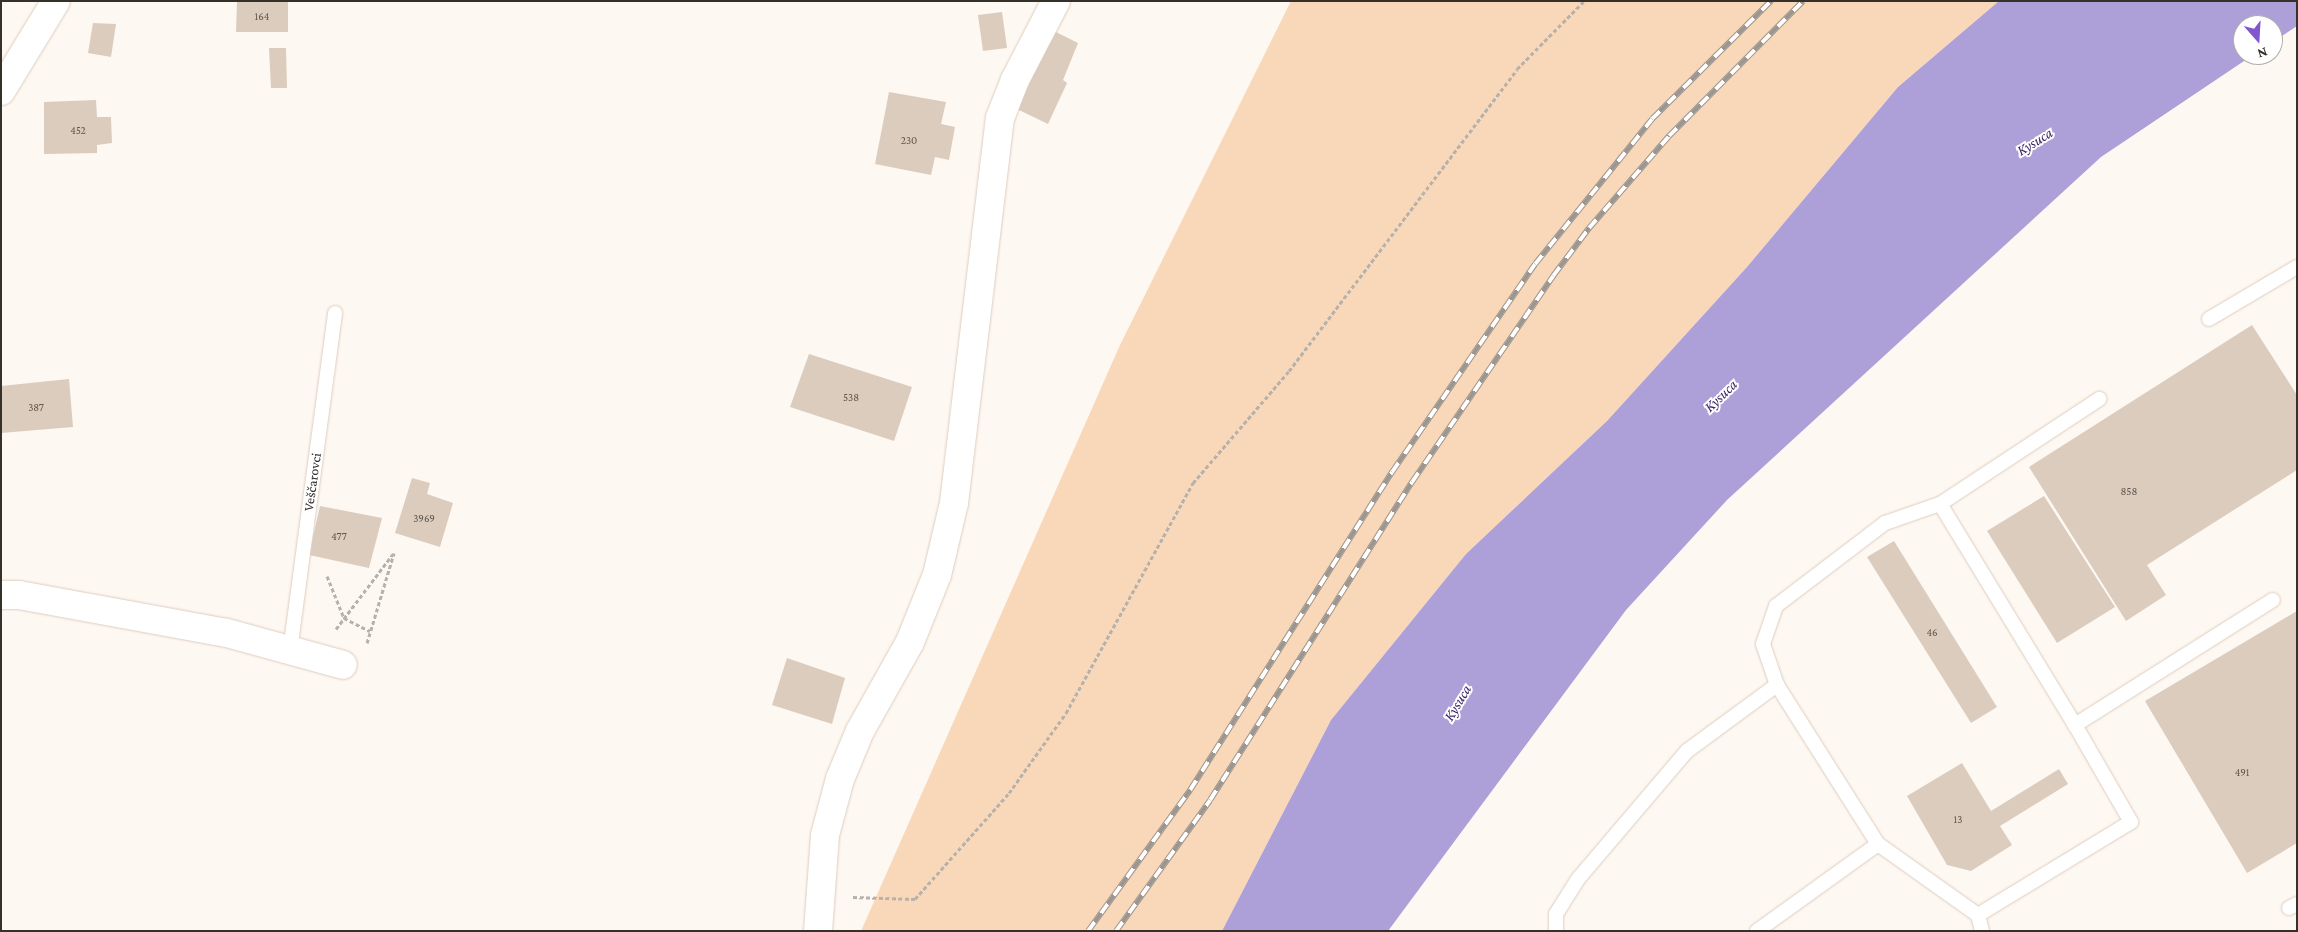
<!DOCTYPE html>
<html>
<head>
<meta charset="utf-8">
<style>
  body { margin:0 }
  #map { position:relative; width:2298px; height:932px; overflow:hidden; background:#fef8f2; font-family:"Crimson Pro",serif }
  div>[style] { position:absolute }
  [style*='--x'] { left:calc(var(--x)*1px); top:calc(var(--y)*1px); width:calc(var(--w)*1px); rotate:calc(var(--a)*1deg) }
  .green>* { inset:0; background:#f9d8ba }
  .water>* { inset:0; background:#ad9fd8 }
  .building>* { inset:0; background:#dbccbe }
  .path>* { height:3px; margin-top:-1.5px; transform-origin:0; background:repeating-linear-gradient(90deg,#b7b1ab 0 4px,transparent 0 6.5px) }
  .roads { filter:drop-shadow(0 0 1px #dccdbf) drop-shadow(0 0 1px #dccdbf) }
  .lane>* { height:14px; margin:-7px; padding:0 7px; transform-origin:7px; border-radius:7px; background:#fff }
  .street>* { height:28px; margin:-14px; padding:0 14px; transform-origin:14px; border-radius:14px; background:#fff }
  .rail>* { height:5.5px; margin-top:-2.75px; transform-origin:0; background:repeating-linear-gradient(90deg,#fff 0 11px,#9c9690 0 22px); box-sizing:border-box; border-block:1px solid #9c9690 }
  span { translate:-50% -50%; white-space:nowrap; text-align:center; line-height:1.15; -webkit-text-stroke:4px #fff; paint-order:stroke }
  .number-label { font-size:11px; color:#5f574f }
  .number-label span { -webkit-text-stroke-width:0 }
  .street-label { font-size:14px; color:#36302a }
  .water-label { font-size:15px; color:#381f62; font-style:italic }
  .frame { position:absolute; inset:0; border:2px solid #36302a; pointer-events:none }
  .north { position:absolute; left:2233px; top:15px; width:50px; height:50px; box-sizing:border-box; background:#fff; border:1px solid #afacaa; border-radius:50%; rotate:161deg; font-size:14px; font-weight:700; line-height:20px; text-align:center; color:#36302a }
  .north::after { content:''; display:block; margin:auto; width:18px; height:22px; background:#8157d0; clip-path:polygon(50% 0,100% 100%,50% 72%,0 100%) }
</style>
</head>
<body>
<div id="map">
  <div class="green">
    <i style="clip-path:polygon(1291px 1px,1999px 1px,1898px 87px,1747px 267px,1607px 421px,1466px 554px,1331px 720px,1222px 931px,861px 931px,1120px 345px)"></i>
  </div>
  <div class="water">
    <i style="clip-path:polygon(1999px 1px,2297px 1px,2297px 26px,2273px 42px,2273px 25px,2243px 25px,2243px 55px,2253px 55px,2101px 157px,1727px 500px,1626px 610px,1388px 931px,1222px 931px,1331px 720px,1466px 554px,1607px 421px,1747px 267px,1898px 87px)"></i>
  </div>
  <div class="building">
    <i style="clip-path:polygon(237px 1px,288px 1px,288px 32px,236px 32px)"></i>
    <i style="clip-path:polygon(1002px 12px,1007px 48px,983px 51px,978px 15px)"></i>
    <i style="clip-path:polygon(93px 23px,116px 24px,111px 57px,88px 53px)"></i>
    <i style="clip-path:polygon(1054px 31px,1078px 43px,1063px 80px,1067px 83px,1048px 124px,1017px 109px)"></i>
    <i style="clip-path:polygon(269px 48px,286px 48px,287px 88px,271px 88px)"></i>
    <i style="clip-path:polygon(889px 92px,946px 102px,941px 124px,955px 127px,949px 160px,935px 157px,931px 175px,875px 164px)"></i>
    <i style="clip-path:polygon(96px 100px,97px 117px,111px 117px,112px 143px,97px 145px,97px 153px,44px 154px,44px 102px)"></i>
    <i style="clip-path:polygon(2252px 325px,2297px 395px,2297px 470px,2147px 565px,2166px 595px,2126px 621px,2029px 467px)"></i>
    <i style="clip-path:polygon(809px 354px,912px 387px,894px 441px,790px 407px)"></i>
    <i style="clip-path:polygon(69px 379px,73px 427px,1px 433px,1px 386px)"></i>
    <i style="clip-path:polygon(412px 478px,430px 483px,427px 494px,453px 503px,440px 547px,395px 533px)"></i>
    <i style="clip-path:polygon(2044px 496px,2115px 607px,2057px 643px,1987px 531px)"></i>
    <i style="clip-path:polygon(320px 506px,382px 518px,369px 568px,309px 555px)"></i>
    <i style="clip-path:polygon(1894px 541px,1997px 707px,1971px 723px,1867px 557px)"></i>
    <i style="clip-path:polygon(2297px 611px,2297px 843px,2247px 873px,2145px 701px)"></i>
    <i style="clip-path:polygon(787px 658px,845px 678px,832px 724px,772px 705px)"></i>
    <i style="clip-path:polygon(1962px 763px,1991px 811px,2059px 769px,2068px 784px,2000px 826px,2012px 845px,1971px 871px,1947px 865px,1907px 796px)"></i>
  </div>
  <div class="path">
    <i style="--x:327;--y:576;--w:45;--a:68"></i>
    <i style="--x:344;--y:618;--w:29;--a:27"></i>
    <i style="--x:336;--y:629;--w:94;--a:-52.8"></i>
    <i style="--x:367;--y:643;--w:94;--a:-73.3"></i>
    <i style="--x:853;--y:897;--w:62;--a:1.8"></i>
    <i style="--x:915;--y:899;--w:142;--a:-48.4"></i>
    <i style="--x:1009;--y:793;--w:98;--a:-54.5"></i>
    <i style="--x:1066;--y:713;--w:263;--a:-61.1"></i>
    <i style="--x:1193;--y:483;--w:148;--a:-49.4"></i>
    <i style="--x:1289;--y:371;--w:378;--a:-52.9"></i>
    <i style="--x:1517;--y:69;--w:95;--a:-45.4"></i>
  </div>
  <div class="roads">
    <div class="lane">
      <i style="--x:2209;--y:319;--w:102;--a:-30.6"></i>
      <i style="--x:290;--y:651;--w:341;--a:-82.4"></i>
      <i style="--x:1777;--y:685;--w:43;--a:-108.9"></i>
      <i style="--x:1763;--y:644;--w:40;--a:-71.1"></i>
      <i style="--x:1776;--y:606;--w:137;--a:-37.3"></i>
      <i style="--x:1885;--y:523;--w:58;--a:-19.1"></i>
      <i style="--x:2075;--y:725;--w:259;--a:-121.4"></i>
      <i style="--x:1940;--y:504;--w:191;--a:-33.4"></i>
      <i style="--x:2289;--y:908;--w:9;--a:-27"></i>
      <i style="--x:1556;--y:931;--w:17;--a:-90"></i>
      <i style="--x:1556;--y:914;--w:41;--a:-57.8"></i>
      <i style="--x:1578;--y:879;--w:168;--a:-49.6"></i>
      <i style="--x:1687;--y:751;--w:112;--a:-36.3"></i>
      <i style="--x:1777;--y:685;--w:188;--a:57.6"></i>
      <i style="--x:1878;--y:844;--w:123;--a:35.4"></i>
      <i style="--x:1757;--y:931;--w:149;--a:-35.7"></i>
      <i style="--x:1982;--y:931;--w:16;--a:-104"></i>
      <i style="--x:1978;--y:915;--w:179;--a:-31.3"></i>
      <i style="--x:2131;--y:822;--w:112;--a:-120"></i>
      <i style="--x:2075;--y:725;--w:234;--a:-32.3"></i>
    </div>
    <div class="street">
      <i style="--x:1;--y:91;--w:105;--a:-58.6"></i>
      <i style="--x:1;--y:595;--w:18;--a:0"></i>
      <i style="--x:19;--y:595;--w:211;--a:10.4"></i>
      <i style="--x:227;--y:633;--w:120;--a:15.4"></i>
      <i style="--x:818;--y:931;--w:96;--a:-85.8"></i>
      <i style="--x:825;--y:835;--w:58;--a:-75"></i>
      <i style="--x:840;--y:779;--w:52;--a:-67.4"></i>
      <i style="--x:860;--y:731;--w:102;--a:-60.7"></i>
      <i style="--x:910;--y:642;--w:72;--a:-68.1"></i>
      <i style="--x:937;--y:575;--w:74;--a:-76.7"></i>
      <i style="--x:954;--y:503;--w:388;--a:-83.2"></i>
      <i style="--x:1000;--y:118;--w:41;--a:-68.5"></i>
      <i style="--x:1015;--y:80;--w:89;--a:-62.6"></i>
    </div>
  </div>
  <div class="rail">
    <i style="--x:1088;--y:931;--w:174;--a:-54.1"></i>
    <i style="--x:1190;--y:790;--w:377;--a:-57.6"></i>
    <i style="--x:1392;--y:472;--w:252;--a:-55.5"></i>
    <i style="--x:1535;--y:264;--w:186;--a:-51.1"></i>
    <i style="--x:1652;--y:119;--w:168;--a:-44.8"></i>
    <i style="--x:1116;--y:931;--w:161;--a:-54.3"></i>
    <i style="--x:1210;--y:800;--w:377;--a:-57.6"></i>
    <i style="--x:1412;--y:482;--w:250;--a:-55.6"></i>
    <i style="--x:1553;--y:276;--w:60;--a:-53.1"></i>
    <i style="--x:1589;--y:228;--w:122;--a:-49"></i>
    <i style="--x:1669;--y:136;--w:190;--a:-45.2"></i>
  </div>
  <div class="number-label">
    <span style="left:262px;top:16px">164</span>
    <span style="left:78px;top:130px">452</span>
    <span style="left:909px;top:140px">230</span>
    <span style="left:851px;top:397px">538</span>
    <span style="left:36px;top:407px">387</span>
    <span style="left:2129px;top:491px">858</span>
    <span style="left:424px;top:518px">3969</span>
    <span style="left:339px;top:536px">477</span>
    <span style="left:1932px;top:632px">46</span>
    <span style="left:2242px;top:772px">491</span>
    <span style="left:1958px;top:819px">13</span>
  </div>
  <div class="street-label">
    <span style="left:312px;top:482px;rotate:-82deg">Veščarovci</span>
  </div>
  <div class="water-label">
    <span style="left:2035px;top:142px;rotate:-32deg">Kysuca</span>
    <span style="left:1721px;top:396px;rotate:-44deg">Kysuca</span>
    <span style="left:1458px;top:703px;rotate:-59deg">Kysuca</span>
  </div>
  <div class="frame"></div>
  <div class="north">N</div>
</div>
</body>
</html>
